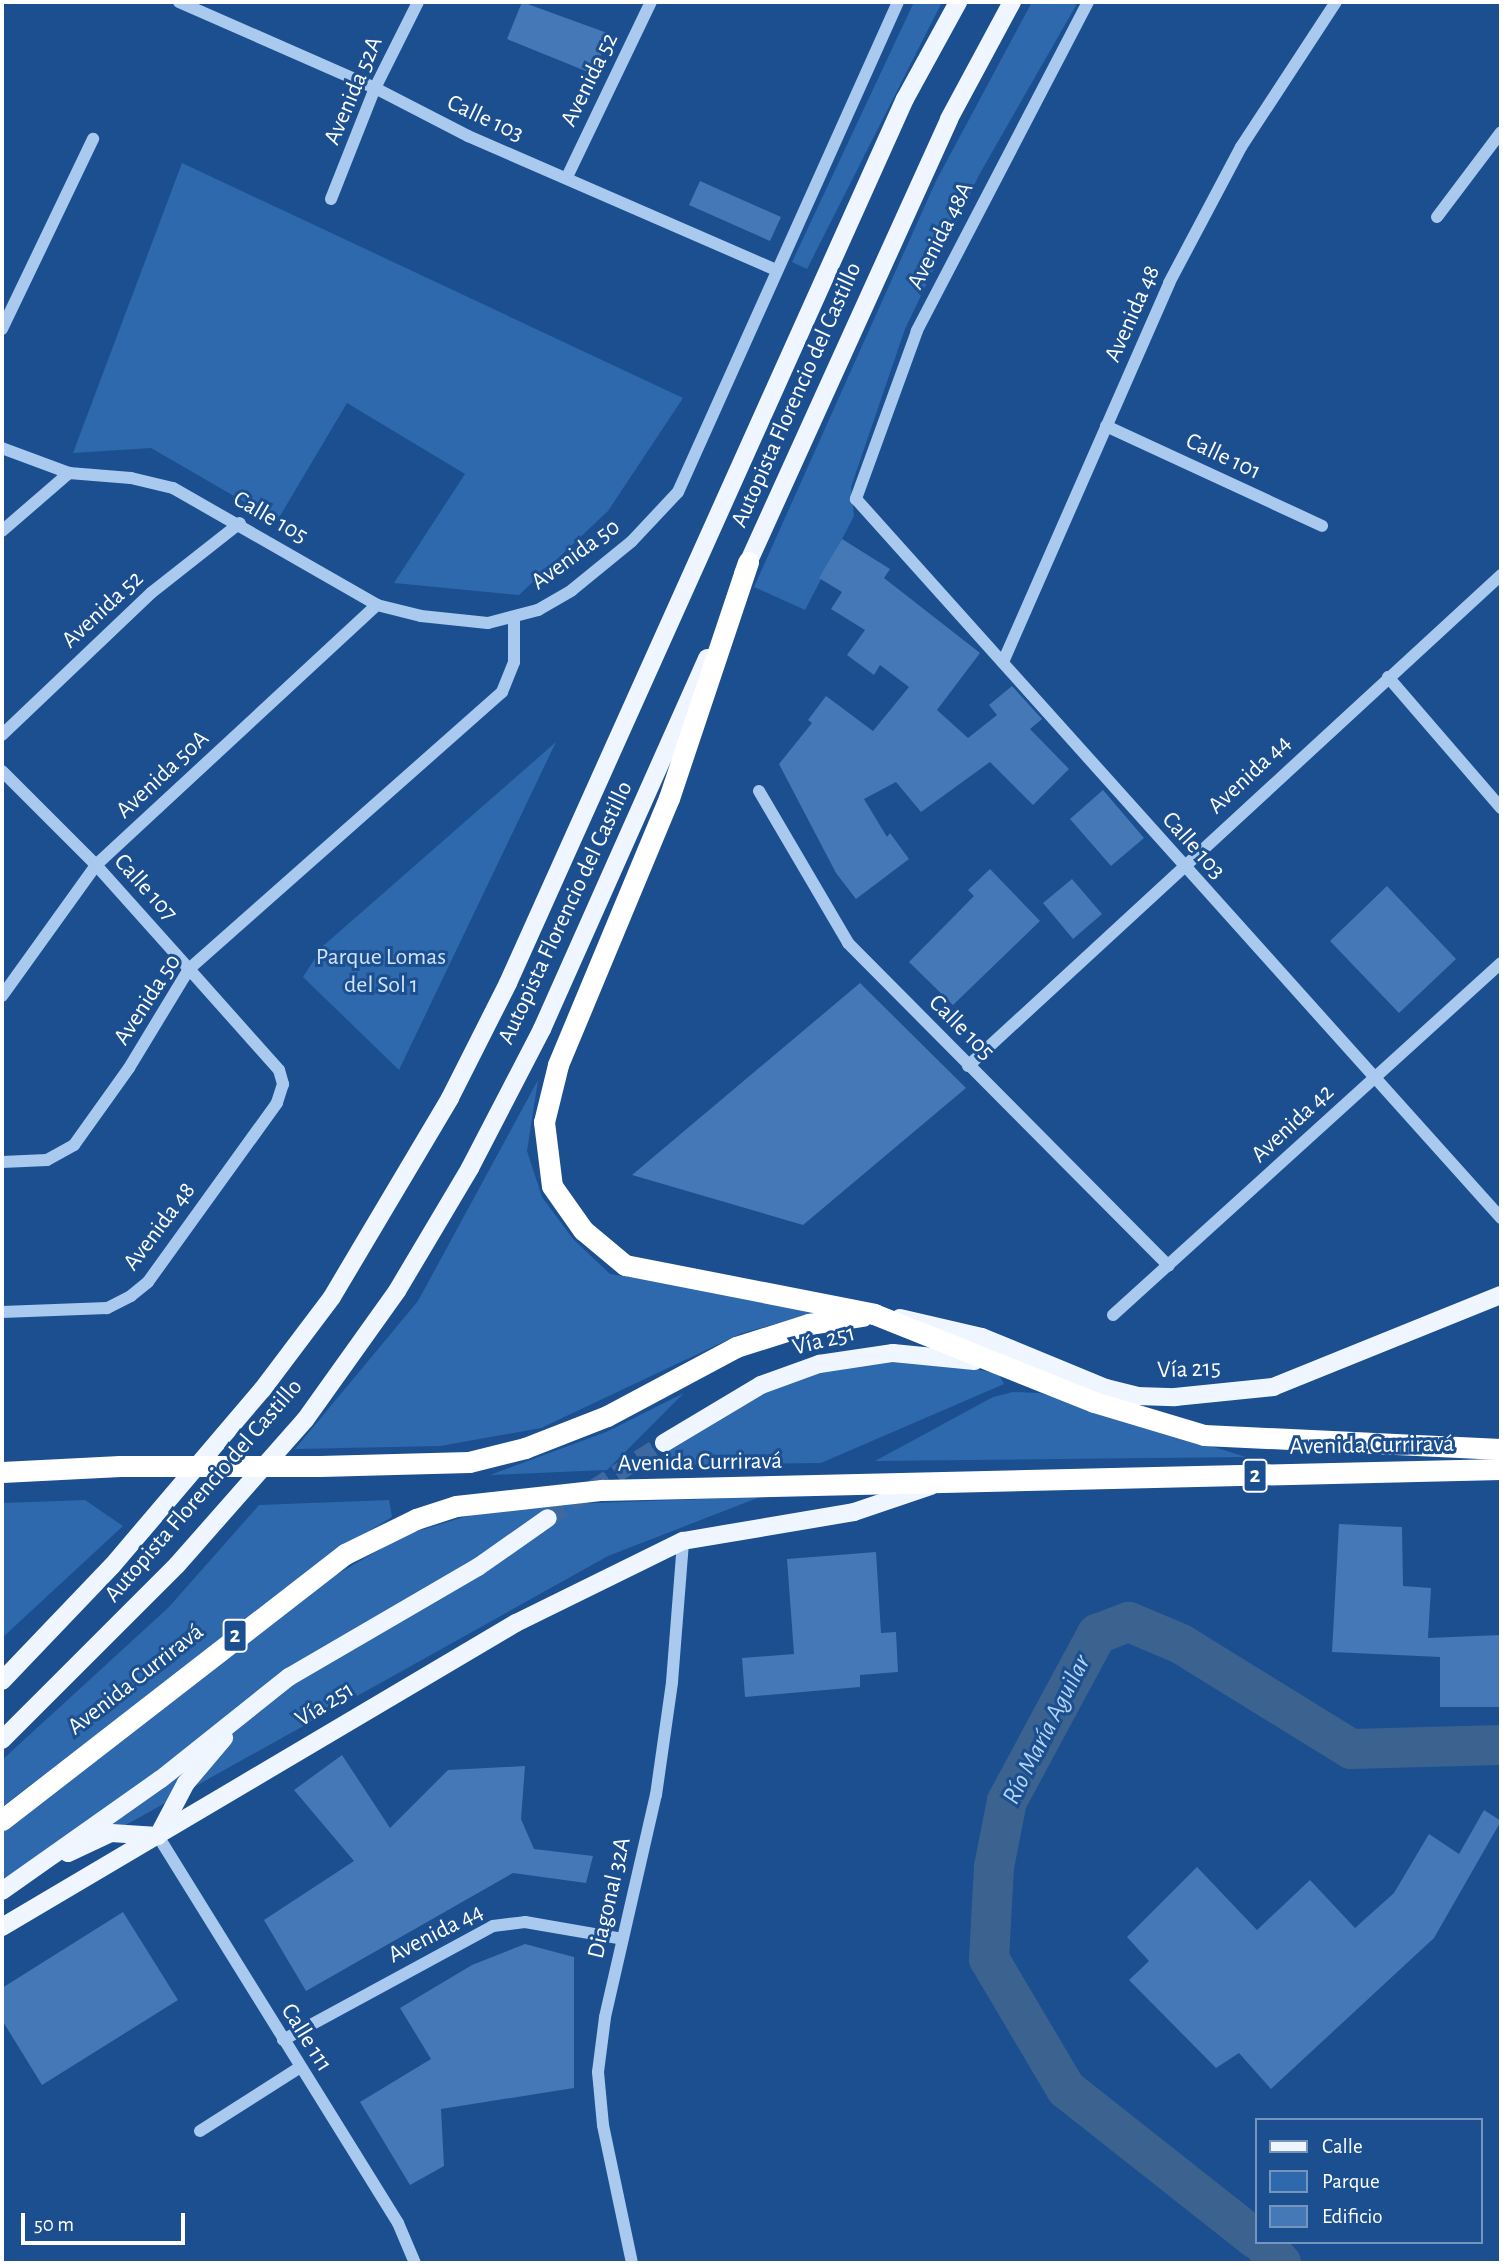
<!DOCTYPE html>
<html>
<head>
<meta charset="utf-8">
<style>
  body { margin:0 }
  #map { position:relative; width:1503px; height:2265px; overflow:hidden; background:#1b4f8f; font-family:"Alegreya Sans",sans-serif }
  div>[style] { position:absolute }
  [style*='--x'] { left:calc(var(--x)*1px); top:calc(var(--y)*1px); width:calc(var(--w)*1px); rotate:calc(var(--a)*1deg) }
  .green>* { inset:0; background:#2e69ad }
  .river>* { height:40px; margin:-20px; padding:0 20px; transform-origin:20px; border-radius:20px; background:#3c6290 }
  .building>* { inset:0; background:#4478b7 }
  .major-tunnel>* { height:18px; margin-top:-9px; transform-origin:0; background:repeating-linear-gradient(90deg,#3d69a0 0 18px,transparent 0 27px) }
  .minor>* { height:12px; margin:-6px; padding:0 6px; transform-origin:6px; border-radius:6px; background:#a9c9ee }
  .major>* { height:18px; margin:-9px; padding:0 9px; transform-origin:9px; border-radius:9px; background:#f0f6ff }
  .highway>* { height:21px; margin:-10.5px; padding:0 10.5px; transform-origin:10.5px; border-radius:10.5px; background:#fff }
  .highway-bridge>* { height:21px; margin:-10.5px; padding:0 10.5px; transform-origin:10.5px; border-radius:10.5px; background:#fff }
  span { translate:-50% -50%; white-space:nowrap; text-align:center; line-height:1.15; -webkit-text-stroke:6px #1b4f8f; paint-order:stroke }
  .shield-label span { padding:2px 5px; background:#1b4f8f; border:2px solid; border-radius:5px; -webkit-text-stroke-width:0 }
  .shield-label { font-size:23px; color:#fff; font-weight:700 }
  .street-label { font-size:24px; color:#fff }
  .park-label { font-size:24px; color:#cfe3fa }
  .water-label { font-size:26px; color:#b5d3f5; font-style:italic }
  .frame { position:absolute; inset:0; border:4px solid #fff; pointer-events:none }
  .legend { position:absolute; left:1255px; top:2118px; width:228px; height:126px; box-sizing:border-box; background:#1b4f8f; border:2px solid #7695bc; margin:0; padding:9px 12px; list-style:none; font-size:21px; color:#fff }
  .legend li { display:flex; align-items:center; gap:14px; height:35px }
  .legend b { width:35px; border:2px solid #7695bc }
  .scale { position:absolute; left:21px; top:2213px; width:164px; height:32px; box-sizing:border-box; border:4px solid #fff; border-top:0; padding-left:9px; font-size:21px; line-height:24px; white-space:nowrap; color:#fff; -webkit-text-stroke:5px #1b4f8f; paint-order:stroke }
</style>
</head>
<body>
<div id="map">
  <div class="green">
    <i style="clip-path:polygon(914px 2px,942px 2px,807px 269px,792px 262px)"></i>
    <i style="clip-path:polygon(1032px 2px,1078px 2px,979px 175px,905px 329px,851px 487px,854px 516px,805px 610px,754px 587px,936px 181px)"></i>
    <i style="clip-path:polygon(182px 163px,293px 215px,683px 398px,608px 511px,519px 595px,394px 583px,465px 474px,347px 403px,277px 521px,151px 448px,73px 453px)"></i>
    <i style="clip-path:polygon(556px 742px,421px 1024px,399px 1070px,303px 977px,323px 946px)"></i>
    <i style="clip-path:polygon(538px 1080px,527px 1151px,542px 1197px,573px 1239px,610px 1274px,830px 1308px,740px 1334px,541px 1428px,440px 1446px,295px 1449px,418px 1301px)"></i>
    <i style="clip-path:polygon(903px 1358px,998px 1373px,1004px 1384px,821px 1463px,671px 1465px,669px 1448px,748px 1397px,845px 1361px)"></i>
    <i style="clip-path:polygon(1013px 1392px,1040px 1393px,1246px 1457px,875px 1461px,993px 1397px)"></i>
    <i style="clip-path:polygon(684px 1393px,607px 1470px,490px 1475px,606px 1432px)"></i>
    <i style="clip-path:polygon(760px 1497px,608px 1556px,2px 1894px,2px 1832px,334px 1576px,405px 1535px,474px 1514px,540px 1505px)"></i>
    <i style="clip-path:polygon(85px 1500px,123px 1526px,2px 1638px,2px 1503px)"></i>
    <i style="clip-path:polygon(389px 1500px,392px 1517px,331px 1554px,2px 1807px,2px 1760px,169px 1607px,259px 1505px)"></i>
  </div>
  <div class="river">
    <i style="--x:1256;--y:2239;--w:242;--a:-141.7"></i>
    <i style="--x:1066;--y:2089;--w:151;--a:-120.6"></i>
    <i style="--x:989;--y:1959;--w:92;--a:-86.9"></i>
    <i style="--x:994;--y:1867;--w:67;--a:-78.9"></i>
    <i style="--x:1007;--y:1801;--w:190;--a:-61.7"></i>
    <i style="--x:1097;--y:1634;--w:34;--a:-21"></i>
    <i style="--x:1129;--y:1622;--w:56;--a:22.9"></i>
    <i style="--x:1181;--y:1644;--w:200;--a:31.7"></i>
    <i style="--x:1351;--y:1749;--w:150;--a:-1.5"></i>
    <i style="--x:1261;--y:2242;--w:29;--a:46"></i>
  </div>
  <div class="building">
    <i style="clip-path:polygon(522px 2px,610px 34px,593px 74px,507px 39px)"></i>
    <i style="clip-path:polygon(700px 181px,781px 217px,770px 241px,689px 205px)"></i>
    <i style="clip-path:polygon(842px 539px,890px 569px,884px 578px,980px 653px,937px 710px,968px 738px,997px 715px,989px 705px,1012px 686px,1042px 719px,1030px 729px,1069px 769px,1033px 805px,990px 762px,921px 812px,896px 782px,864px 799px,887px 837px,890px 833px,909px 859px,856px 899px,836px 873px,779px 764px,812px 723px,808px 720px,826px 696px,873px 731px,909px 687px,880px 665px,874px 675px,847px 655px,865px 630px,831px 609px,842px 592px,819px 578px)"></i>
    <i style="clip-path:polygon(1103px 790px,1144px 838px,1111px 866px,1070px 819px)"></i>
    <i style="clip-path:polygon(990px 869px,1040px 921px,953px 1005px,909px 962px,974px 896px,968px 890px)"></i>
    <i style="clip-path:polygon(1072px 879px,1102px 914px,1073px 939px,1043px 903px)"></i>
    <i style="clip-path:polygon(1387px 886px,1456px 959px,1399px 1013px,1330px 941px)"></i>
    <i style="clip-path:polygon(860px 983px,966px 1088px,803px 1225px,632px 1175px)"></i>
    <i style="clip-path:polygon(1339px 1524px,1402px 1527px,1403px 1586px,1431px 1588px,1428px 1638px,1501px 1635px,1501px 1707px,1440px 1707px,1440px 1657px,1332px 1652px)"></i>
    <i style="clip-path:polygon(876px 1552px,881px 1633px,896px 1632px,898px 1672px,860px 1675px,860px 1687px,745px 1697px,742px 1658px,794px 1654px,787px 1559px)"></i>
    <i style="clip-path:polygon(342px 1755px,390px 1828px,448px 1770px,525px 1766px,521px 1819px,534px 1849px,593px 1856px,586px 1883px,513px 1873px,306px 1991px,264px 1920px,354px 1861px,294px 1790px)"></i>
    <i style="clip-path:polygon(1484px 1810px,1501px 1821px,1434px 1938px,1271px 2089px,1239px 2053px,1216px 2068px,1129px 1980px,1149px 1961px,1127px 1937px,1197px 1867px,1257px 1930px,1310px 1880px,1355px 1928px,1394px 1893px,1429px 1834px,1459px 1854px)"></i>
    <i style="clip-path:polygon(123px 1912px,178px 2000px,42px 2085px,2px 2020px,2px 1988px)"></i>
    <i style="clip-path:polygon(525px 1944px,574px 1957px,574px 2088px,441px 2109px,444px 2166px,410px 2185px,360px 2102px,431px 2059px,400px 2008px,472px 1965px)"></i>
  </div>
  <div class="major-tunnel">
    <i style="--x:548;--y:1518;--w:138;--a:-32.9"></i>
  </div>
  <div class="minor">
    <i style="--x:179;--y:2;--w:214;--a:23.7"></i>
    <i style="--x:375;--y:88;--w:105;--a:27.3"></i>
    <i style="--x:468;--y:136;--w:336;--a:23.5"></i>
    <i style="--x:1088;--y:2;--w:371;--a:117.5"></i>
    <i style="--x:917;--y:331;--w:179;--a:110"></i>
    <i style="--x:856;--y:499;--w:966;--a:48.11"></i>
    <i style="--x:567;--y:177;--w:194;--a:-64.4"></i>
    <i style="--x:331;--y:199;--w:119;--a:-68.4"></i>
    <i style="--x:375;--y:88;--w:96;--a:-63.4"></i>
    <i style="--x:1437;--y:217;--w:106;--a:-53"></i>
    <i style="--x:2;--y:329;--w:211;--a:-64.4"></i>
    <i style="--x:1106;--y:426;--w:238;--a:24.8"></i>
    <i style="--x:2;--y:448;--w:72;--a:20.5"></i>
    <i style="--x:69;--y:473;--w:62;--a:4.6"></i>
    <i style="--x:131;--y:478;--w:43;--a:13.4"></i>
    <i style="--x:173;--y:488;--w:235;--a:29.8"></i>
    <i style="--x:377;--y:605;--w:45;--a:14"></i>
    <i style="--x:421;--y:616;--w:67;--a:6"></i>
    <i style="--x:488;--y:623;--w:52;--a:-14.6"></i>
    <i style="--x:538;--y:610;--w:39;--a:-30"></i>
    <i style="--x:572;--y:590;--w:77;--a:-39.2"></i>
    <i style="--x:632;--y:541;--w:67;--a:-46.8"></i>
    <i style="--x:678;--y:492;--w:537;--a:-65.82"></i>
    <i style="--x:2;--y:531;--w:89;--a:-40.9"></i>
    <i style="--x:1003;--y:662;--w:414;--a:-66.3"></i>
    <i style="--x:1169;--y:283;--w:154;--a:-62.1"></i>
    <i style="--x:1241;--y:147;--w:173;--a:-56.8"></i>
    <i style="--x:1388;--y:677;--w:173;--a:49.2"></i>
    <i style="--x:2;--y:735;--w:206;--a:-43.6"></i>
    <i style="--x:151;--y:593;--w:113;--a:-38.2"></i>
    <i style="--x:2;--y:771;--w:133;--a:45"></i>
    <i style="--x:96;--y:865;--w:140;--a:48.2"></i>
    <i style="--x:189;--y:969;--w:135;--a:48.3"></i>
    <i style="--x:279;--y:1070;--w:15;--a:74"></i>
    <i style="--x:283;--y:1084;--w:20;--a:108"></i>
    <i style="--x:277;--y:1103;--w:221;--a:125.8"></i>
    <i style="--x:148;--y:1282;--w:22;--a:141"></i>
    <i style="--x:131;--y:1296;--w:27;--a:153"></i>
    <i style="--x:107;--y:1308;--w:105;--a:177.8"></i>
    <i style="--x:759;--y:791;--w:176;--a:59.6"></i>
    <i style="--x:848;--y:943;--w:455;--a:45.2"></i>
    <i style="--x:2;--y:996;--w:161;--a:-54.3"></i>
    <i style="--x:96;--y:865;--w:383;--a:-42.8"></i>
    <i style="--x:968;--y:1066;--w:725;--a:-42.65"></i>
    <i style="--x:2;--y:1162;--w:45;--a:-2.5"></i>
    <i style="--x:47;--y:1160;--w:31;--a:-29"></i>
    <i style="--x:74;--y:1145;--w:95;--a:-54.5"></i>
    <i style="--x:129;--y:1068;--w:116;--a:-58.8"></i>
    <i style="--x:189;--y:969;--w:418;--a:-41.5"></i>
    <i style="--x:502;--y:692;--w:32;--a:-68"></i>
    <i style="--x:514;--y:662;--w:44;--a:-90"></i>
    <i style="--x:1113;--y:1315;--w:524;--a:-42.21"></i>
    <i style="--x:158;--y:1836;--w:455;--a:58.2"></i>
    <i style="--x:398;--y:2223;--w:43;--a:67"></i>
    <i style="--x:283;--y:2040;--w:239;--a:-28.5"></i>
    <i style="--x:493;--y:1926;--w:32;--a:-7"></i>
    <i style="--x:525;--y:1922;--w:99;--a:9.8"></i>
    <i style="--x:200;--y:2131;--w:117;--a:-32.5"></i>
    <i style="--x:632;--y:2263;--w:141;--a:-101.9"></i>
    <i style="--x:603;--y:2125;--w:53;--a:-95.4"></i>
    <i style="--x:598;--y:2072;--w:55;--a:-82.7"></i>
    <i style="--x:605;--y:2017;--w:228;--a:-77.1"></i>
    <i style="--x:656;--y:1795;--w:114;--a:-81.9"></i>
    <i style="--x:672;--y:1682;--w:141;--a:-85.5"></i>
  </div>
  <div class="major">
    <i style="--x:743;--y:574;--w:499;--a:-65.6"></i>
    <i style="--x:949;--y:119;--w:133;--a:-61.7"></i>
    <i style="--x:900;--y:1318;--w:84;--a:13"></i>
    <i style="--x:982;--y:1337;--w:134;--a:22.4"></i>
    <i style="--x:1106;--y:1388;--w:32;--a:14"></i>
    <i style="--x:1137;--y:1396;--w:38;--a:2"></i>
    <i style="--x:1175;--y:1397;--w:99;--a:-5.8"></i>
    <i style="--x:1273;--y:1387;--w:246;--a:-22"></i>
    <i style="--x:664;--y:1443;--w:113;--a:-30.9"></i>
    <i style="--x:761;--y:1385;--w:62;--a:-19.9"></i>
    <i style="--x:819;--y:1364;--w:75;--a:-8.5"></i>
    <i style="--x:893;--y:1353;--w:82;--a:5.6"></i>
    <i style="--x:2;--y:1681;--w:159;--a:-46.3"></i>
    <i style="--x:112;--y:1566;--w:231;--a:-49.6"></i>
    <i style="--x:262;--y:1390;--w:116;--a:-53"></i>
    <i style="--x:332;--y:1297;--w:231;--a:-59.3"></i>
    <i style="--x:450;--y:1098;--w:129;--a:-63.2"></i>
    <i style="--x:508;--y:983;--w:969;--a:-65.82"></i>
    <i style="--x:905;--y:99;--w:111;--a:-61.3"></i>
    <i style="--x:2;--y:1740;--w:247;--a:-45"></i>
    <i style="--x:177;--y:1565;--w:193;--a:-48.6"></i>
    <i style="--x:305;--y:1420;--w:158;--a:-54.5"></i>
    <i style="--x:397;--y:1291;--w:143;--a:-59.3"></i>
    <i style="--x:470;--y:1168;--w:157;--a:-62.6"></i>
    <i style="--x:542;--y:1029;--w:406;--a:-66"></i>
    <i style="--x:158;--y:1836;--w:60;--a:-62.2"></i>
    <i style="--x:186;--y:1783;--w:59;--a:-49.8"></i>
    <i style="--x:68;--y:1853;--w:47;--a:-24.9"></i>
    <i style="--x:111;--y:1833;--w:47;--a:3.7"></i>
    <i style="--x:2;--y:1891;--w:194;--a:-35.2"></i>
    <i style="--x:161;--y:1779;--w:164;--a:-38.6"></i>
    <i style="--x:289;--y:1677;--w:219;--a:-30.2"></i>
    <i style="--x:478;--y:1567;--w:85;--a:-35"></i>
    <i style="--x:2;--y:1927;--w:597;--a:-30.6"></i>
    <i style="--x:516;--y:1623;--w:186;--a:-26.2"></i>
    <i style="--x:683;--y:1541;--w:173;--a:-9.6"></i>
    <i style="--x:854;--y:1512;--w:81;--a:-18.7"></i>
  </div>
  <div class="highway">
    <i style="--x:748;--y:562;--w:249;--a:108.5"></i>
    <i style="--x:669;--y:798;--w:289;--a:112.6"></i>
    <i style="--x:558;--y:1065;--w:59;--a:103.8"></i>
    <i style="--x:544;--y:1122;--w:64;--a:82.9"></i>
    <i style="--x:552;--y:1186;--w:54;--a:54.8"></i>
    <i style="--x:583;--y:1230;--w:55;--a:39.8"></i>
    <i style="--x:625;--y:1265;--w:254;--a:11.1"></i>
    <i style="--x:874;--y:1314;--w:237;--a:21.8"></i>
    <i style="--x:1094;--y:1402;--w:115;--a:16.7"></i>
    <i style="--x:1204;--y:1435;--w:297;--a:2.7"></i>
    <i style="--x:320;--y:1466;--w:149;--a:-1.5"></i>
    <i style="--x:469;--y:1462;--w:58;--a:-14"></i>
    <i style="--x:525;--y:1448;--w:88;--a:-21.3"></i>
    <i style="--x:607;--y:1416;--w:146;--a:-28.1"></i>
    <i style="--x:736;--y:1347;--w:77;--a:-17.5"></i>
    <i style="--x:809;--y:1324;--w:54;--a:-8.6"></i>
    <i style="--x:2;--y:1472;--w:118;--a:-2.9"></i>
    <i style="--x:2;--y:1820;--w:434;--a:-37.8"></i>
    <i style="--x:345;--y:1554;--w:79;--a:-26.2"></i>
    <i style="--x:416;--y:1519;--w:42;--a:-18"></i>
    <i style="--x:456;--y:1506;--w:147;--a:-6.3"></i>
    <i style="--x:602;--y:1490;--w:899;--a:-1.34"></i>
  </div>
  <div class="highway-bridge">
    <i style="--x:120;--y:1466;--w:200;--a:0"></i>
  </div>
  <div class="shield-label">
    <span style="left:1255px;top:1476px">2</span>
    <span style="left:235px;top:1636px">2</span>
  </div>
  <div class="street-label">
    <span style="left:590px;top:80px;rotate:-64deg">Avenida 52</span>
    <span style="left:354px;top:91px;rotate:-67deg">Avenida 52A</span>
    <span style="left:485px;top:119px;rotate:25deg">Calle 103</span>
    <span style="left:941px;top:236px;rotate:-63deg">Avenida 48A</span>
    <span style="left:1133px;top:314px;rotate:-66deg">Avenida 48</span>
    <span style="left:797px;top:395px;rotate:-66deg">Autopista Florencio del Castillo</span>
    <span style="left:1223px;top:457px;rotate:25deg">Calle 101</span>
    <span style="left:270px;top:518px;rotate:30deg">Calle 105</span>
    <span style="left:576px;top:555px;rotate:-36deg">Avenida 50</span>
    <span style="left:103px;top:610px;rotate:-43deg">Avenida 52</span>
    <span style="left:163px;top:775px;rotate:-43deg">Avenida 50A</span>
    <span style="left:1250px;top:775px;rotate:-43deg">Avenida 44</span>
    <span style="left:1193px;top:846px;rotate:48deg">Calle 103</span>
    <span style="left:145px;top:888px;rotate:48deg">Calle 107</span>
    <span style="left:566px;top:913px;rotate:-65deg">Autopista Florencio del Castillo</span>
    <span style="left:148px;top:1000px;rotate:-57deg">Avenida 50</span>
    <span style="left:961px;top:1028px;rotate:45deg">Calle 105</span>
    <span style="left:1293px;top:1124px;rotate:-43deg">Avenida 42</span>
    <span style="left:160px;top:1227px;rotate:-53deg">Avenida 48</span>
    <span style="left:824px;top:1341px;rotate:-14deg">Vía 251</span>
    <span style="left:1189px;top:1370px;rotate:-2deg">Vía 215</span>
    <span style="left:1372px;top:1446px;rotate:-1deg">Avenida Curriravá</span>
    <span style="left:700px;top:1463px;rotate:-1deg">Avenida Curriravá</span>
    <span style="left:204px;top:1491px;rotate:-49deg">Autopista Florencio del Castillo</span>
    <span style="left:136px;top:1680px;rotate:-38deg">Avenida Curriravá</span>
    <span style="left:325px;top:1705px;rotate:-32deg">Vía 251</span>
    <span style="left:610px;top:1898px;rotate:-77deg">Diagonal 32A</span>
    <span style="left:436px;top:1934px;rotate:-27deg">Avenida 44</span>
    <span style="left:306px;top:2038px;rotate:58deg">Calle 111</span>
  </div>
  <div class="park-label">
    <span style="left:381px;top:972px">Parque Lomas<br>del Sol 1</span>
  </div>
  <div class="water-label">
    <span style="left:1047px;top:1730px;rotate:-63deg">Río María Aguilar</span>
  </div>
  <div class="frame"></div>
  <ul class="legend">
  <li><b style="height:9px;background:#f0f6ff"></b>Calle</li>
  <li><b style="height:19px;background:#2e69ad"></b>Parque</li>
  <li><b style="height:19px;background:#4478b7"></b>Edificio</li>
  </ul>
  <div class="scale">50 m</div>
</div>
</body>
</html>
